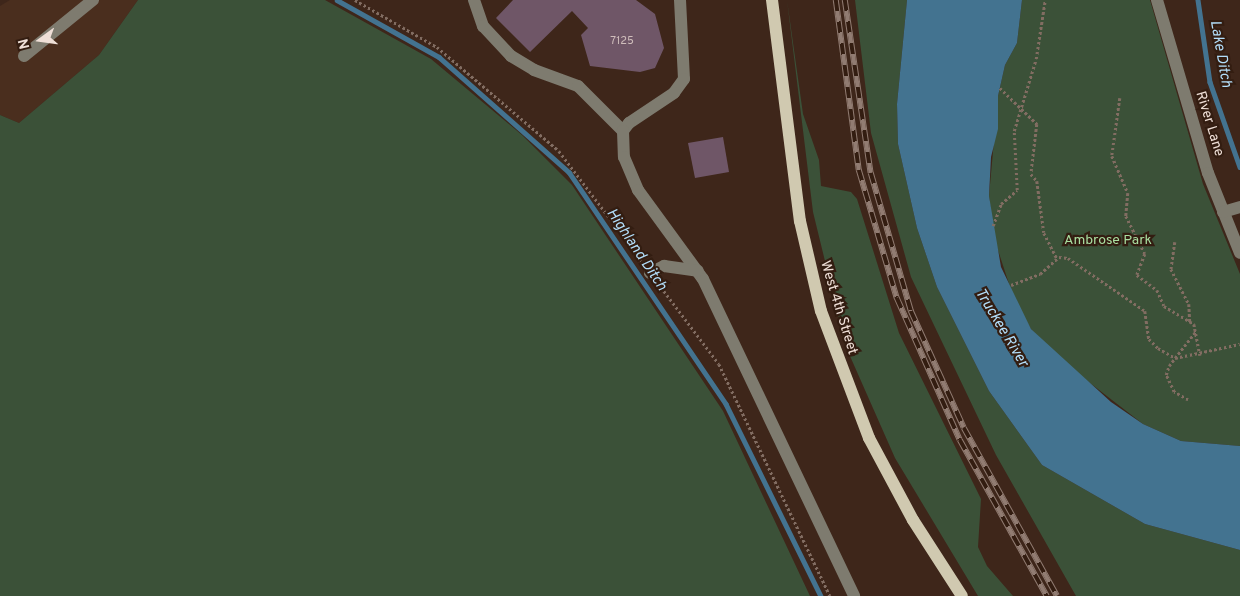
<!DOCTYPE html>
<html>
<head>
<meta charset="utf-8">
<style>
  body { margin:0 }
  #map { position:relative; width:1240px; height:596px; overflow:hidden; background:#3e261a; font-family:Overpass,sans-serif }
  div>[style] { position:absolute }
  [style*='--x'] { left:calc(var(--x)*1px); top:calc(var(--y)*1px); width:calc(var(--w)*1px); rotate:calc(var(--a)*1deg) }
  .built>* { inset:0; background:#4a2e1e }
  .green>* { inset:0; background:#3b5138 }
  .water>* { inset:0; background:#437390 }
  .stream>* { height:4.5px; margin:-2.25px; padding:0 2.25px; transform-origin:2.25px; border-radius:2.25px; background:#437390 }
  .building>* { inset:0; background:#6f5667 }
  .path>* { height:2.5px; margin-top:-1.25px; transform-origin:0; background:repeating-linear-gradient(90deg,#826d62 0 2.5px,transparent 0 5px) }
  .minor>* { height:12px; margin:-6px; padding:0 6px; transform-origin:6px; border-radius:6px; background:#7e7b6f }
  .major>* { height:12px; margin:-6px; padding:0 6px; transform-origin:6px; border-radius:6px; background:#d0c9b0 }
  .rail>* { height:5.5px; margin-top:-2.75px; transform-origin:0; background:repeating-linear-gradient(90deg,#331d11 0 11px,#917c72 0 22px); box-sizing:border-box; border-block:1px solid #917c72 }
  span { translate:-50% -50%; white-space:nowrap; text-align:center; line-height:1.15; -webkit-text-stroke:4.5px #331d11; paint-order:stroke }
  .number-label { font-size:11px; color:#cfbdbb }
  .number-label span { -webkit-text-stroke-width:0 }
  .street-label { font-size:14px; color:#efdfd7 }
  .park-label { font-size:14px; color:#a9dea0 }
  .water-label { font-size:15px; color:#b3defa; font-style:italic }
  .north { position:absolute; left:15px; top:15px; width:50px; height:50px; -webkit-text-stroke:4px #331d11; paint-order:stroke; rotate:256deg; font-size:14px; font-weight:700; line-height:20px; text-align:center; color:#efdfd7 }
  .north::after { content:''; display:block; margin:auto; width:18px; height:22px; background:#efdfd7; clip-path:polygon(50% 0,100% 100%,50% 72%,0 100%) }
</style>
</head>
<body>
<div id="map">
  <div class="built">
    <i style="clip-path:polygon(10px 0,138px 0,99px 55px,19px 123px,0 115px,0 6px)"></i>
  </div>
  <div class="green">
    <i style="clip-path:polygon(138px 0,325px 0,431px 59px,522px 135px,572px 185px,723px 411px,810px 596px,0 596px,0 115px,19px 123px,99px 55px)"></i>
    <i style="clip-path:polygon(787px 0,803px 114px,819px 160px,821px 186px,851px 192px,857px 199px,899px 333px,981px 499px,978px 547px,987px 566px,1013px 596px,978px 596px,895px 458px,846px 347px,813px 212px)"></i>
    <i style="clip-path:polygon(855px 0,907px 0,897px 104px,898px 144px,917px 228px,937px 287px,989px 391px,1042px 465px,1145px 524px,1240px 550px,1240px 596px,1076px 596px,996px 455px,911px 277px,871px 133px)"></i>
    <i style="clip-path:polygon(1022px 0,1150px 0,1203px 184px,1240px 274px,1240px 446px,1181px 441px,1143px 424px,1059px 359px,1031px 329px,1014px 299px,994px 238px,989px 196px,998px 96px,1005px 65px,1017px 43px)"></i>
  </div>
  <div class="water">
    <i style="clip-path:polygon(907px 0,1022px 0,1017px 43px,1005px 65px,998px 96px,998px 129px,991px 157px,989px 196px,1001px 267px,1031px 329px,1111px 402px,1143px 424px,1181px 441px,1240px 446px,1240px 550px,1145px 524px,1042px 465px,989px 391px,937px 287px,917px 228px,898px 144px,897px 104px)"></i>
  </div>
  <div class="stream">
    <i style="--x:337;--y:0;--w:117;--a:29.2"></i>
    <i style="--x:439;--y:57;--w:174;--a:41.5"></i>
    <i style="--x:569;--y:172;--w:280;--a:55.9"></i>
    <i style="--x:726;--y:404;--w:214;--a:63.7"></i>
    <i style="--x:1198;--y:0;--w:83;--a:81.7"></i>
    <i style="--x:1210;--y:82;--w:90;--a:70.6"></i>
  </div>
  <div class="building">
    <i style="clip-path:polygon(513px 0,636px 0,655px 14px,664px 48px,655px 68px,640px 72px,590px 66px,581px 35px,588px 28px,572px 11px,530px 52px,496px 18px)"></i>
    <i style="clip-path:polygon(723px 137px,729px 172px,695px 178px,688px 143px)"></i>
  </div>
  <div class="path">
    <i style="--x:355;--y:0;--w:95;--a:29.8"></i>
    <i style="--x:437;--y:47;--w:160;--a:40.4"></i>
    <i style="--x:559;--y:151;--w:139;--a:52.9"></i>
    <i style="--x:1000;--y:88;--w:52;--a:44.2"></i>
    <i style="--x:1037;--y:124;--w:50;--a:96.8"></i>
    <i style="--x:1031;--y:174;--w:9;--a:49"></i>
    <i style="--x:1037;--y:181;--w:52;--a:82.3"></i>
    <i style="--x:1044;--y:233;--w:29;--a:63"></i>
    <i style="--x:1120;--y:98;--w:59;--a:97.9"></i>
    <i style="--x:1112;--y:156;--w:40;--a:66.6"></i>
    <i style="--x:1128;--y:193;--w:23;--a:95"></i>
    <i style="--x:1126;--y:216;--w:42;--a:63.4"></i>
    <i style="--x:1145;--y:254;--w:22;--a:111"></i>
    <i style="--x:1137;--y:275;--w:25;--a:37"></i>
    <i style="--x:1157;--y:290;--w:17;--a:66"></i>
    <i style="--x:1164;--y:306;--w:35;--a:31"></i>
    <i style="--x:1194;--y:324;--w:32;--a:79"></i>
    <i style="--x:993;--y:226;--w:23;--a:-70"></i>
    <i style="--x:1001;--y:204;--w:21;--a:-41"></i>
    <i style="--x:1017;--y:190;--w:59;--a:-92.9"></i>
    <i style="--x:1014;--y:131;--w:75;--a:-73"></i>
    <i style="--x:1036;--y:59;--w:60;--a:-81.3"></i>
    <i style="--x:1175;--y:242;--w:27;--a:98"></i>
    <i style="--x:1171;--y:269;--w:39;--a:63"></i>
    <i style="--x:1189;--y:304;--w:19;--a:87"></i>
    <i style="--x:658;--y:283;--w:101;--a:53"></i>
    <i style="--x:719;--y:364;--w:257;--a:64.4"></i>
    <i style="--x:1011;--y:285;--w:31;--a:-21"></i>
    <i style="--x:1040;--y:274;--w:25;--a:-42"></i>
    <i style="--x:1059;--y:257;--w:9;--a:6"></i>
    <i style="--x:1068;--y:258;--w:93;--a:34.5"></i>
    <i style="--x:1145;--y:311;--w:28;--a:82"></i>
    <i style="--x:1149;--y:339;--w:13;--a:45"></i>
    <i style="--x:1158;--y:348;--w:20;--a:30"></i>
    <i style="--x:1175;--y:358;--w:34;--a:-52"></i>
    <i style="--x:1188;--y:400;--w:16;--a:-150"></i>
    <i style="--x:1174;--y:392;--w:19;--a:-115"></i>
    <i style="--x:1166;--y:375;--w:9;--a:-72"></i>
    <i style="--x:1169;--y:366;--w:10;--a:-53"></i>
    <i style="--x:1175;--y:358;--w:66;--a:-12.2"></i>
  </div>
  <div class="minor">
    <i style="--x:474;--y:0;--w:28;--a:71"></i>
    <i style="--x:483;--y:26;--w:41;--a:47"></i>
    <i style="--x:511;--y:56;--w:27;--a:31"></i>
    <i style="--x:534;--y:70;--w:47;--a:20"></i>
    <i style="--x:578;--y:86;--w:64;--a:45"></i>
    <i style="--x:680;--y:0;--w:79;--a:87.1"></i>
    <i style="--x:684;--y:79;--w:17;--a:126"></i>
    <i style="--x:674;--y:93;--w:54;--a:146.3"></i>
    <i style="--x:629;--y:123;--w:10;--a:127"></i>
    <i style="--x:623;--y:131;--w:26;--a:88"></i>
    <i style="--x:624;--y:157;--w:36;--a:67"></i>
    <i style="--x:638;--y:190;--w:110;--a:53.9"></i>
    <i style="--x:703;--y:279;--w:351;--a:64.5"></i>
    <i style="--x:1157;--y:0;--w:180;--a:73.6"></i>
    <i style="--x:1208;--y:173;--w:86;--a:68.2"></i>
    <i style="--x:24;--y:56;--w:89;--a:-39.1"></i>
    <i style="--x:1223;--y:212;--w:18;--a:-16"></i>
    <i style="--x:650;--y:273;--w:16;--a:-27"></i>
    <i style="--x:664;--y:266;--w:34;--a:8"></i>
  </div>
  <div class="major">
    <i style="--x:772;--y:0;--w:223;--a:82.8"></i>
    <i style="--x:800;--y:221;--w:92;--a:76.9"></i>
    <i style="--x:821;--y:311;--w:136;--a:69.3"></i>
    <i style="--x:869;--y:438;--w:93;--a:61.8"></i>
    <i style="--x:913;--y:520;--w:90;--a:57.2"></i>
  </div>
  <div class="rail">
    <i style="--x:836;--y:0;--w:172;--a:82.3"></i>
    <i style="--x:859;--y:170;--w:134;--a:73.5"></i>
    <i style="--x:897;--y:298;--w:155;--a:66.1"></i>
    <i style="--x:960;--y:440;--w:179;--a:60.9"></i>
    <i style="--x:845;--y:0;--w:175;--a:81.5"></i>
    <i style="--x:871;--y:173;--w:144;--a:73.8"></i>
    <i style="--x:911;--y:311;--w:128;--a:65.6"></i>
    <i style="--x:964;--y:428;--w:192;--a:61"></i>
  </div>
  <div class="number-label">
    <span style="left:622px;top:41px">7125</span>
  </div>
  <div class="street-label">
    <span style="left:1209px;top:124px;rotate:73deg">River Lane</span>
    <span style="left:838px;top:308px;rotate:73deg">West 4th Street</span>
  </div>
  <div class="park-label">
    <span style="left:1108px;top:241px">Ambrose Park</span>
  </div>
  <div class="water-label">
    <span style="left:1220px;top:54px;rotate:80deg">Lake Ditch</span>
    <span style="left:636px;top:250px;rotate:56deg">Highland Ditch</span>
    <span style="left:1001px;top:328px;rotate:59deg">Truckee River</span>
  </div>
  <div class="north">N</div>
</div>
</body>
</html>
